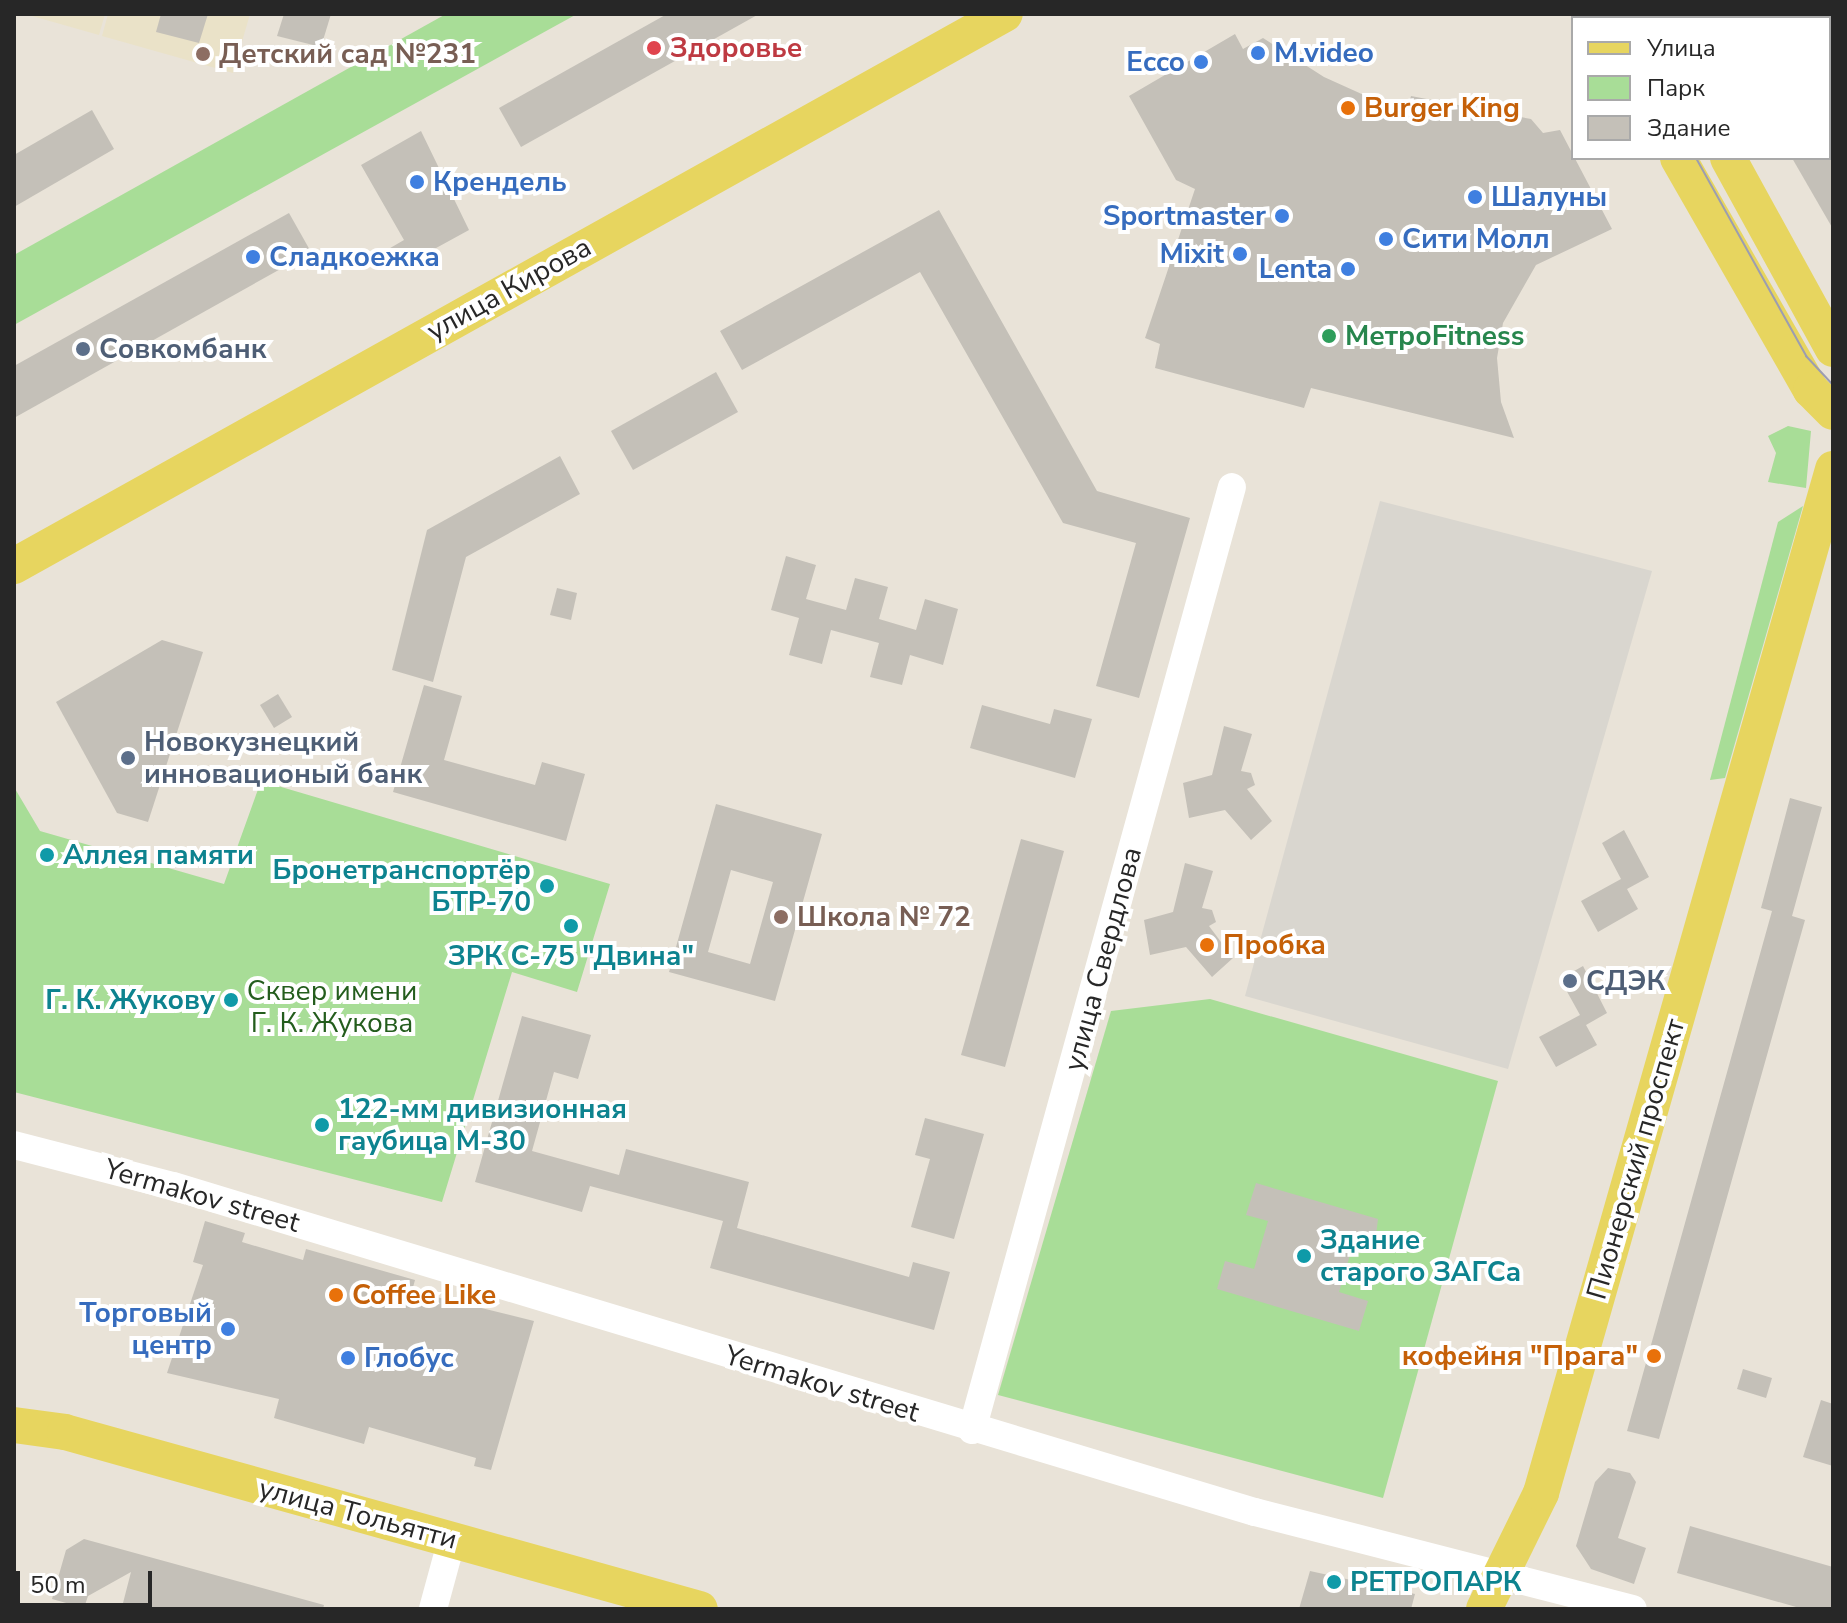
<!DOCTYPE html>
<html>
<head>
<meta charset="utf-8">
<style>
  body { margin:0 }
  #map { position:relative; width:1847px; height:1623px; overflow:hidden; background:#e9e3d8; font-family:"Nunito Sans",sans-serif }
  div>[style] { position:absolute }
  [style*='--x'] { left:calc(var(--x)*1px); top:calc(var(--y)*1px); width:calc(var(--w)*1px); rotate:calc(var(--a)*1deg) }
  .education>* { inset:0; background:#eae2c8 }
  .green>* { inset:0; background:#a8dd97 }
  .plaza>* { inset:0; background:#d9d6cf }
  .building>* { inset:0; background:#c4c0b8 }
  .minor>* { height:28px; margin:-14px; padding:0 14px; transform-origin:14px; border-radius:14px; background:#fff }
  .major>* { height:36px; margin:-18px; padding:0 18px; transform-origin:18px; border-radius:18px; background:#e7d55f }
  .tram>* { height:2px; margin:-1px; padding:0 1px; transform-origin:1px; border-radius:1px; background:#9c9db0 }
  .dots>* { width:22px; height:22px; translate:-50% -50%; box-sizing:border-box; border:4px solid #fff; border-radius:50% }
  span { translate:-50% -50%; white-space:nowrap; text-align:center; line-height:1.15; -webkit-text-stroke:8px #fff; paint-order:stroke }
  .health-label { font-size:28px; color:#be3a42; font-weight:700 }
  .left { translate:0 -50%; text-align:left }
  .shop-label { font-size:28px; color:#366cbe; font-weight:700 }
  .right { translate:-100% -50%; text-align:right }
  .education-label { font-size:28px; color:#785e54; font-weight:700 }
  .food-label { font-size:28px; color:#c56008; font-weight:700 }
  .street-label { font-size:28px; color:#272727 }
  .leisure-label { font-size:28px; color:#27864d; font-weight:700 }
  .service-label { font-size:28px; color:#4e5e75; font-weight:700 }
  .culture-label { font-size:28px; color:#0d838f; font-weight:700 }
  .park-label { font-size:28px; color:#245d1d }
  .frame { position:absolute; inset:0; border:16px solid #272727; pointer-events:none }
  .legend { position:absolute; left:1571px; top:16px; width:260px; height:144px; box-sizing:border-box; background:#fff; border:2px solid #a9a9a9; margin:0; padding:10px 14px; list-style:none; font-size:24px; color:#272727 }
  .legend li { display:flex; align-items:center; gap:16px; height:40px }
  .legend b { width:40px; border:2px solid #a9a9a9 }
  .scale { position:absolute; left:16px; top:1571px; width:136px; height:36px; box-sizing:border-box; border:4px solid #272727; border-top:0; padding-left:10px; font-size:24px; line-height:28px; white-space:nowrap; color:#272727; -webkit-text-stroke:6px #fff; paint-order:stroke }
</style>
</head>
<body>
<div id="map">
  <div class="education">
    <i style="clip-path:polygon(25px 14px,105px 14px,99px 35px)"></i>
    <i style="clip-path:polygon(108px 14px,250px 14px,233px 73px,102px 36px)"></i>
  </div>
  <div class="green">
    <i style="clip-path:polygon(446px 14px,577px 14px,14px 325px,14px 255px)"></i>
    <i style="clip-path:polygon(1788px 426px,1811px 431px,1806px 488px,1768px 482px,1776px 453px,1768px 436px)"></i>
    <i style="clip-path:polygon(1803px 506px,1725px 778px,1710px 780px,1778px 522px)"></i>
    <i style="clip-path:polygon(261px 781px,610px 884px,577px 992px,512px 972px,442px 1202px,14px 1092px,14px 787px,40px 831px,224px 884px)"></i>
    <i style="clip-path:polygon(1210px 999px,1498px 1081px,1383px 1498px,998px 1395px,1111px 1011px)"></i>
  </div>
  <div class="plaza">
    <i style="clip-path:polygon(1380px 501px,1652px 571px,1508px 1069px,1245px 996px)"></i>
  </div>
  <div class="building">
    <i style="clip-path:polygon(161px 14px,208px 14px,199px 43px,156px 32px)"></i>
    <i style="clip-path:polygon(284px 14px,331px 14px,321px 47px,277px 36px)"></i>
    <i style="clip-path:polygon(667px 14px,759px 14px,521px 147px,499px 108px)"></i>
    <i style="clip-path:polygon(1235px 34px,1243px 49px,1263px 38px,1324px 77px,1406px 114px,1411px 96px,1531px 119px,1543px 133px,1560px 130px,1612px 229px,1536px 265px,1503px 323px,1497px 358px,1501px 402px,1514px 438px,1311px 388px,1304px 408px,1155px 368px,1160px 344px,1145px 338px,1195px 189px,1176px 180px,1129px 96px)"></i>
    <i style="clip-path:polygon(92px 110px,114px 149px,14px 207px,14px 155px)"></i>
    <i style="clip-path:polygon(421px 131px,469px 230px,396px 270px,385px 251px,404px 240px,361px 165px)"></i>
    <i style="clip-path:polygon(1792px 158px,1833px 158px,1833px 229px)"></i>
    <i style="clip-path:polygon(939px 210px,1097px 491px,1190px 518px,1139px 698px,1096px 686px,1136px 543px,1063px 523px,920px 272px,742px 370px,720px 331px)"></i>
    <i style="clip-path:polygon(289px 213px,311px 252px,14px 418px,14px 366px)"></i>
    <i style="clip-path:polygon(716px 372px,738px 412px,633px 470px,611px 431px)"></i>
    <i style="clip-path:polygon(560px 456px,580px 494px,466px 557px,433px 682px,392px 670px,427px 530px)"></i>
    <i style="clip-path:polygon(786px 556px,816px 565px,806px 599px,846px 610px,855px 578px,888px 587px,879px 619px,916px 630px,925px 599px,958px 609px,943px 665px,910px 655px,902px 685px,870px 677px,879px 643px,831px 630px,822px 664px,789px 655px,799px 618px,771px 610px)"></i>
    <i style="clip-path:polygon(557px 588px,577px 593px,571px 620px,550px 615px)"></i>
    <i style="clip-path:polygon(162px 640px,203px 652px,148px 822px,117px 813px,56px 702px)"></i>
    <i style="clip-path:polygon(424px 685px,462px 696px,444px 760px,535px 785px,542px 762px,585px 774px,566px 841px,393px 792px)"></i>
    <i style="clip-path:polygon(278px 694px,292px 717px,274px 728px,260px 705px)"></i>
    <i style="clip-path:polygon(982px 705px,1050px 724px,1054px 709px,1092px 719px,1075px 778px,970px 748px)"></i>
    <i style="clip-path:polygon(1224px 726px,1252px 734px,1241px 771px,1251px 773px,1255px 785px,1247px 789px,1272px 821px,1251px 840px,1225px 810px,1189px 818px,1183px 783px,1212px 775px)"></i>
    <i style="clip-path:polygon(1790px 798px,1822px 807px,1792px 916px,1805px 920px,1659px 1439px,1627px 1431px,1772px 911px,1761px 908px)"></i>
    <i style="clip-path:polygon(evenodd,716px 804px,822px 834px,775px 1001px,669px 972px,716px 804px,731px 870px,773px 882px,750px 964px,708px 952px,731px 870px)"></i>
    <i style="clip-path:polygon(1624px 830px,1649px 877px,1627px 889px,1638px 909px,1598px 932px,1581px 901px,1621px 879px,1602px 843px)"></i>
    <i style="clip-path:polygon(1021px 839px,1064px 851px,1005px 1067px,961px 1055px)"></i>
    <i style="clip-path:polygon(1185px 863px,1213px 871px,1202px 908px,1212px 910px,1216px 922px,1209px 926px,1233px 958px,1212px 977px,1186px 947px,1150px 955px,1144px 920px,1173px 912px)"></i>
    <i style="clip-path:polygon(1583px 966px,1607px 1013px,1586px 1025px,1597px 1045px,1556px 1067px,1539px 1037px,1580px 1015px,1560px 979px)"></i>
    <i style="clip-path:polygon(522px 1016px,591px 1035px,578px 1079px,554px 1072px,532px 1151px,619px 1175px,626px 1149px,749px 1182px,737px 1228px,909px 1277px,913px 1262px,950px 1272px,934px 1330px,710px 1268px,723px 1221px,590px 1186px,582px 1212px,475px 1182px)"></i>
    <i style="clip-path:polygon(925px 1118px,984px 1134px,954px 1239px,911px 1227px,930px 1159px,915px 1155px)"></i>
    <i style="clip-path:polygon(1256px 1183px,1378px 1219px,1374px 1251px,1353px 1245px,1339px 1292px,1368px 1301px,1359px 1331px,1217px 1289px,1225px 1261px,1254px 1269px,1268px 1221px,1246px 1215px)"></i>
    <i style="clip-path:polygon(205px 1221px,245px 1233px,242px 1242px,303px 1260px,306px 1249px,415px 1280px,412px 1291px,534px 1321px,491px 1470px,474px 1466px,476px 1458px,369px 1427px,364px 1444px,274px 1418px,279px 1399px,167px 1373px,203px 1265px,193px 1262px)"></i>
    <i style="clip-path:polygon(1743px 1369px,1772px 1378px,1766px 1398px,1737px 1389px)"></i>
    <i style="clip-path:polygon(1821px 1400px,1833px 1404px,1833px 1466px,1803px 1457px)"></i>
    <i style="clip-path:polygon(1608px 1468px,1630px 1473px,1636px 1482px,1618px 1538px,1646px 1548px,1634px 1584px,1591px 1569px,1576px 1546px,1595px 1482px)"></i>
    <i style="clip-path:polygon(1690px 1526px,1833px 1567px,1833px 1609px,1803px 1609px,1677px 1573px)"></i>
    <i style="clip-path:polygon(84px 1539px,324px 1605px,323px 1609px,145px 1609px,123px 1603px,131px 1572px,88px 1596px,84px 1608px,52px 1599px,66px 1550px)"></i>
    <i style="clip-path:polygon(1310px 1571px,1415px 1594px,1411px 1609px,1299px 1609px)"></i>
  </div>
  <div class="minor">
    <i style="--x:14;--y:1145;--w:164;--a:14.5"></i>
    <i style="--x:173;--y:1186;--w:1130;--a:16.77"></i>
    <i style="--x:1255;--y:1512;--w:390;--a:14.4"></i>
    <i style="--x:972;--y:1430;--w:978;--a:-74.59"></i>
    <i style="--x:433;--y:1609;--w:73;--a:-74.8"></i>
  </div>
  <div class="major">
    <i style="--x:1597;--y:14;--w:4;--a:63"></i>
    <i style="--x:1650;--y:14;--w:4;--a:63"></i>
    <i style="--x:1678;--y:158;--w:267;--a:60.2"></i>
    <i style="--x:1811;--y:390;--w:31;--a:45"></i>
    <i style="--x:1728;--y:158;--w:218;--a:61.2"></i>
    <i style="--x:14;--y:566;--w:1134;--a:-29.12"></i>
    <i style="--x:14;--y:1425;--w:51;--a:7.8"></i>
    <i style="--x:65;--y:1432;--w:659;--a:15.58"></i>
    <i style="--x:1484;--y:1609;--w:129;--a:-63.8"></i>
    <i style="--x:1541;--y:1493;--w:1065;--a:-74.08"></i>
  </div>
  <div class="tram">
    <i style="--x:1617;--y:14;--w:4;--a:63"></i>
    <i style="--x:1696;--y:158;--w:227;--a:60.9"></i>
    <i style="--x:1806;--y:356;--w:40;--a:47"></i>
  </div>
  <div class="dots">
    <i style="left:654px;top:48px;background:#e0444e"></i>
    <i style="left:1258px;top:53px;background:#3f7fe0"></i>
    <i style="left:203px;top:54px;background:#8d6e63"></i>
    <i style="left:1201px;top:62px;background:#3f7fe0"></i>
    <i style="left:1348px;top:108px;background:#e8710a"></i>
    <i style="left:417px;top:182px;background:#3f7fe0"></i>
    <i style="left:1475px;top:197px;background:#3f7fe0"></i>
    <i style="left:1282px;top:216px;background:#3f7fe0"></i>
    <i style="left:1386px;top:239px;background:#3f7fe0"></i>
    <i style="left:1240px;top:254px;background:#3f7fe0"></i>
    <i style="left:253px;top:257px;background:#3f7fe0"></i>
    <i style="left:1348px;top:269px;background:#3f7fe0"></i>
    <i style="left:1329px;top:336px;background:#2e9e5b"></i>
    <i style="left:83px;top:349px;background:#5c6f8a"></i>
    <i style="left:128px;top:758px;background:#5c6f8a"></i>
    <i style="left:47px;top:855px;background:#0f9aa8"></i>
    <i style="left:547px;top:886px;background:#0f9aa8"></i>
    <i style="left:781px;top:917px;background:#8d6e63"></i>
    <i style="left:571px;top:926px;background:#0f9aa8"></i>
    <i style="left:1207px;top:945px;background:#e8710a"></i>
    <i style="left:1570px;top:981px;background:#5c6f8a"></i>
    <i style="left:231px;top:1000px;background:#0f9aa8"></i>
    <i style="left:322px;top:1125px;background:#0f9aa8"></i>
    <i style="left:1304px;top:1256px;background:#0f9aa8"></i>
    <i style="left:336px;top:1295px;background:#e8710a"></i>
    <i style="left:228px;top:1329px;background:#3f7fe0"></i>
    <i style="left:1654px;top:1356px;background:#e8710a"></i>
    <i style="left:348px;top:1358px;background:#3f7fe0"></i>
    <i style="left:1334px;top:1582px;background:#0f9aa8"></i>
  </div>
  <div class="health-label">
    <span class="left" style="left:670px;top:48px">Здоровье</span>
  </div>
  <div class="shop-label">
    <span class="left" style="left:1274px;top:53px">M.video</span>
    <span class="right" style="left:1185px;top:62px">Ecco</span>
    <span class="left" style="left:433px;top:182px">Крендель</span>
    <span class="left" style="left:1491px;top:197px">Шалуны</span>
    <span class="right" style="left:1266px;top:216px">Sportmaster</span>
    <span class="left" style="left:1402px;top:239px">Сити Молл</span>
    <span class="right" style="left:1224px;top:254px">Mixit</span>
    <span class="left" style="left:269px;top:257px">Сладкоежка</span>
    <span class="right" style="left:1332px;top:269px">Lenta</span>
    <span class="right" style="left:212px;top:1329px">Торговый<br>центр</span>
    <span class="left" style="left:364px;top:1358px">Глобус</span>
  </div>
  <div class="education-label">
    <span class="left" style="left:219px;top:54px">Детский сад №231</span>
    <span class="left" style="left:797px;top:917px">Школа № 72</span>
  </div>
  <div class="food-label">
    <span class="left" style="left:1364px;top:108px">Burger King</span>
    <span class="left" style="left:1223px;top:945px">Пробка</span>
    <span class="left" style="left:352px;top:1295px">Coffee Like</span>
    <span class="right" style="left:1638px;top:1356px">кофейня "Прага"</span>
  </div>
  <div class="street-label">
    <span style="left:509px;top:289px;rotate:-29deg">улица Кирова</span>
    <span style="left:1103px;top:959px;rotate:-75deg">улица Свердлова</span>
    <span style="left:1636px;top:1159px;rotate:-74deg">Пионерский проспект</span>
    <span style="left:202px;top:1196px;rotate:16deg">Yermakov street</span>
    <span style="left:822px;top:1384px;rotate:17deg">Yermakov street</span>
    <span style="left:358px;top:1514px;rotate:15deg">улица Тольятти</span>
  </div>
  <div class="leisure-label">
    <span class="left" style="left:1345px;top:336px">МетроFitness</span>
  </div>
  <div class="service-label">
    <span class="left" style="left:99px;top:349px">Совкомбанк</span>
    <span class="left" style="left:144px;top:758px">Новокузнецкий<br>инновационый банк</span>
    <span class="left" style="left:1586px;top:981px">СДЭК</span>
  </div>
  <div class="culture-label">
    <span class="left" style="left:63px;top:855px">Аллея памяти</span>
    <span class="right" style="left:531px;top:886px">Бронетранспортёр<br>БТР-70</span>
    <span style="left:571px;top:956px">ЗРК С-75 "Двина"</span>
    <span class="right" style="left:215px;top:1000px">Г. К. Жукову</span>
    <span class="left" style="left:338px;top:1125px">122-мм дивизионная<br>гаубица М-30</span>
    <span class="left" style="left:1320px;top:1256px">Здание<br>старого ЗАГСа</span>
    <span class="left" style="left:1350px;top:1582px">РЕТРОПАРК</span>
  </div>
  <div class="park-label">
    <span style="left:332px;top:1007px">Сквер имени<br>Г. К. Жукова</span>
  </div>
  <div class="frame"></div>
  <ul class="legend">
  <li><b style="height:10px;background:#e7d55f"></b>Улица</li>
  <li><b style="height:22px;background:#a8dd97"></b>Парк</li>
  <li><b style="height:22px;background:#c4c0b8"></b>Здание</li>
  </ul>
  <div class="scale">50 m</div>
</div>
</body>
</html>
